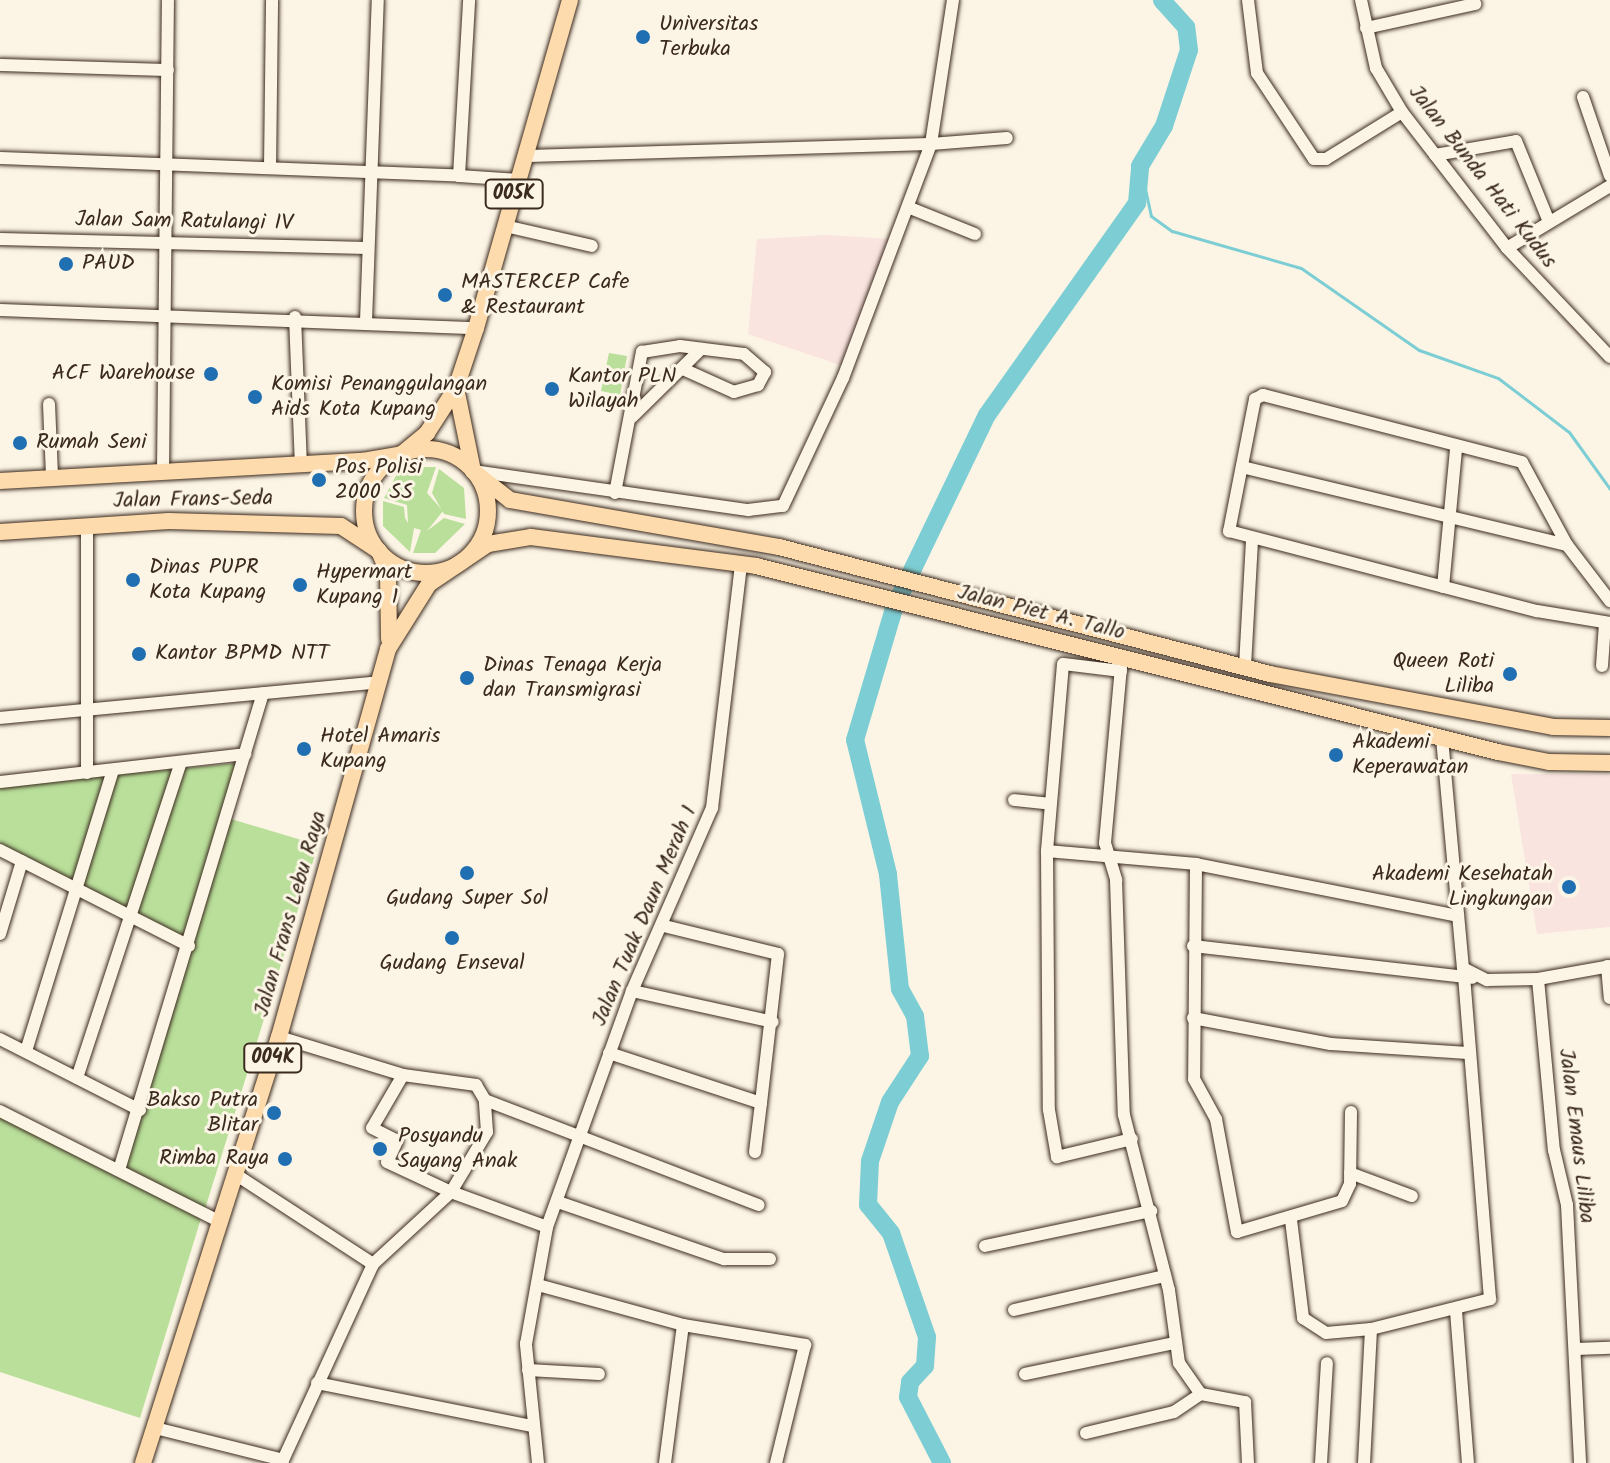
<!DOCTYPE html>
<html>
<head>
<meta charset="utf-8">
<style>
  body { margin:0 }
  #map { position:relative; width:1610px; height:1463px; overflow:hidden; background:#fcf5e5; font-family:Kalam,sans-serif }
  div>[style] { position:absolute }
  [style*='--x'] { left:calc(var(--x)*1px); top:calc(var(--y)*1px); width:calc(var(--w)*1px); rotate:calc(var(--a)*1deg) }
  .built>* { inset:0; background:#f9e4e0 }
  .green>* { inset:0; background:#b9df9a }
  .stream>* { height:3px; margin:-1.5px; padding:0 1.5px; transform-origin:1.5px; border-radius:1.5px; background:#7cced4 }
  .river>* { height:18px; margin:-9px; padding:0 9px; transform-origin:9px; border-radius:9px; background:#7cced4 }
  .roads { filter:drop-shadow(0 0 2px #3b2a1e) drop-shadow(0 0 2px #3b2a1e) }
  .minor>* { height:12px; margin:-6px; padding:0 6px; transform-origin:6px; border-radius:6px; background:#fcf5e5 }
  .major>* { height:16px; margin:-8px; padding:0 8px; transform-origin:8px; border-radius:8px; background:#fedbac }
  .major>.ring { margin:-8px; padding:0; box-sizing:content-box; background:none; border:16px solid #fedbac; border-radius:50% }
  .dots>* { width:22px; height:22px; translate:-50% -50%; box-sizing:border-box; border:4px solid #fcf5e5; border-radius:50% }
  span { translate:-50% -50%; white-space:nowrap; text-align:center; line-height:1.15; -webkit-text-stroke:6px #fcf5e5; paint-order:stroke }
  .shield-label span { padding:2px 6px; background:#fcf5e5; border:2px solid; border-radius:6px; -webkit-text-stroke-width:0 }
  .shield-label { font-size:20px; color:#3b2a1e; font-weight:700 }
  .poi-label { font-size:22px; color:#3b2a1e }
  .left { translate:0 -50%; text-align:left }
  .right { translate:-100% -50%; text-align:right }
  .street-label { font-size:22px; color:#3b2a1e }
</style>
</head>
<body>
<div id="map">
  <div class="built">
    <i style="clip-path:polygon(826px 235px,891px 239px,843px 366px,748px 334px,757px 239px)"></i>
    <i style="clip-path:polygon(1511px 774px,1610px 774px,1610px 927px,1537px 934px)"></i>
  </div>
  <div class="green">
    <i style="clip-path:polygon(609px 353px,627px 356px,620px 395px,601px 391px)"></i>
    <i style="clip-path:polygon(413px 467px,436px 467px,427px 493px,443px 511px,427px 531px,444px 518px,465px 524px,435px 553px,413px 553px,421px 530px,414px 528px,410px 552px,383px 526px,383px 501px,404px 507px,405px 518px,408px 523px,407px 505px,384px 498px,397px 474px)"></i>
    <i style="clip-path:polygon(439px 469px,464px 488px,466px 519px,444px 514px,432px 493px)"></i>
    <i style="clip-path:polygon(238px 763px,187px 941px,0 846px,0 786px)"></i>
    <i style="clip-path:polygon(231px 819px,318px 845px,205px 1209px,125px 1168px)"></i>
    <i style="clip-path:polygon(0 1115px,202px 1215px,140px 1418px,0 1372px)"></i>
  </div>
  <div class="stream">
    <i style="--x:1140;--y:166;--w:51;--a:77.6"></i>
    <i style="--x:1151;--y:216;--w:26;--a:36"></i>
    <i style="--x:1172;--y:231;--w:134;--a:16"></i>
    <i style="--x:1301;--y:268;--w:144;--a:34.8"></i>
    <i style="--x:1419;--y:350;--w:84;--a:19.5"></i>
    <i style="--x:1498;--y:378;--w:89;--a:37.3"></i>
    <i style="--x:1569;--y:432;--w:70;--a:54.3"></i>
  </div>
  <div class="river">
    <i style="--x:942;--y:1463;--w:74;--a:-117.3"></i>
    <i style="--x:908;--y:1397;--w:15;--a:-82"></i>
    <i style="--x:910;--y:1382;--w:22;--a:-47"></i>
    <i style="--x:925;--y:1366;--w:29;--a:-86"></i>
    <i style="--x:927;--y:1337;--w:110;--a:-109.1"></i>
    <i style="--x:891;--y:1233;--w:36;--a:-129"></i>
    <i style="--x:868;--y:1205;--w:44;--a:-87.4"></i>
    <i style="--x:870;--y:1161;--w:62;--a:-71.3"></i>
    <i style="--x:890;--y:1102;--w:55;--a:-56.9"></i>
    <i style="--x:920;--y:1056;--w:40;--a:-97.1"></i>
    <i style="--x:915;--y:1016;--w:31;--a:-119"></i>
    <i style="--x:900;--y:989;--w:116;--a:-96"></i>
    <i style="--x:888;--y:874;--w:138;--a:-103.8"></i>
    <i style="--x:855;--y:740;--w:138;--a:-73.5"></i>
    <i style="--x:894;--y:608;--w:214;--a:-64.3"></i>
    <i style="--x:987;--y:415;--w:260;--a:-54.7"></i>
    <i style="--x:1137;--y:203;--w:37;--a:-85"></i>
    <i style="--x:1140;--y:166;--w:47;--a:-59"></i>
    <i style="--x:1164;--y:126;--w:80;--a:-71.8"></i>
    <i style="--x:1189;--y:50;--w:23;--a:-97"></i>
    <i style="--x:1186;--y:27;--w:36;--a:-132"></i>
  </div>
  <div class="roads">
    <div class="minor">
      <i style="--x:953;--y:0;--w:146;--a:98.7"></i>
      <i style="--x:931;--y:144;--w:76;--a:-4.5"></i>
      <i style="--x:1248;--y:0;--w:74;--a:83"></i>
      <i style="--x:1257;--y:73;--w:103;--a:56.5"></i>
      <i style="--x:1314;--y:159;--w:12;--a:0"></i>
      <i style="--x:1326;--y:159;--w:89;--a:-31.7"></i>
      <i style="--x:1361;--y:0;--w:70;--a:77.6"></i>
      <i style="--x:1376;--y:68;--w:51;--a:59.4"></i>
      <i style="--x:1402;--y:112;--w:172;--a:52.3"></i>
      <i style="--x:1507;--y:248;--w:150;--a:46.6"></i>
      <i style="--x:1366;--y:28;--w:112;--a:-12.4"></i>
      <i style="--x:0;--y:65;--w:168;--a:1.7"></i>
      <i style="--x:1583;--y:97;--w:83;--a:71.1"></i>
      <i style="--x:1435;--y:155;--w:82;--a:-9.8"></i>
      <i style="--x:1516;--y:141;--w:87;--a:67.8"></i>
      <i style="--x:0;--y:158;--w:459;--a:2.2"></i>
      <i style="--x:459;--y:176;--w:176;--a:-86.7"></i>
      <i style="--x:270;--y:168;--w:168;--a:-89.3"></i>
      <i style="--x:459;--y:176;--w:60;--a:3.8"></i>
      <i style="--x:910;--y:208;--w:70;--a:21.8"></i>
      <i style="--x:505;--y:226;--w:89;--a:12.9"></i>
      <i style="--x:0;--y:239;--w:367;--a:1.4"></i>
      <i style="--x:1507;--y:248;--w:120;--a:-31"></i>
      <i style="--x:0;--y:310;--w:476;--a:2.2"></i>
      <i style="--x:295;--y:317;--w:148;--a:87.7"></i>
      <i style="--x:366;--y:321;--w:321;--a:-87.9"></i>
      <i style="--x:49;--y:404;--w:73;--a:87.6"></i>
      <i style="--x:632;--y:417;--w:97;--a:-44.6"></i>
      <i style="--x:1242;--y:467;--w:334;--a:13.5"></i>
      <i style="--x:1567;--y:545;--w:71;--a:52.5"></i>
      <i style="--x:163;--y:471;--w:471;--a:-89.4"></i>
      <i style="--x:473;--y:471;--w:278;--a:8.1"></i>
      <i style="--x:748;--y:510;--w:35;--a:-7"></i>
      <i style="--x:783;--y:506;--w:141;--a:-64.9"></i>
      <i style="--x:843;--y:378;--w:250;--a:-69.4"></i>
      <i style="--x:931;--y:144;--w:405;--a:178.3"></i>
      <i style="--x:615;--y:493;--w:144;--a:-79.2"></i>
      <i style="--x:642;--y:352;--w:38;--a:-9"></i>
      <i style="--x:680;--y:346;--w:64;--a:7.1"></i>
      <i style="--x:744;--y:354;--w:28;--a:41"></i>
      <i style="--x:765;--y:372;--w:15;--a:118"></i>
      <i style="--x:758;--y:385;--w:25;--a:164"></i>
      <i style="--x:734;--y:392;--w:56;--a:-155.7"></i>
      <i style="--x:87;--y:525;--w:248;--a:90"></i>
      <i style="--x:1567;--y:545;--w:94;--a:-118.5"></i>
      <i style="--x:1522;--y:462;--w:268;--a:-165.5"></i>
      <i style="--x:1263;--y:395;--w:9;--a:153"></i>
      <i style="--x:1255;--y:399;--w:135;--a:101.1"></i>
      <i style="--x:1229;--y:531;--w:318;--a:14.6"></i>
      <i style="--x:1537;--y:611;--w:74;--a:9.3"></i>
      <i style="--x:1443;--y:587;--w:138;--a:-84.6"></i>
      <i style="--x:1122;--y:656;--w:188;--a:95.2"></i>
      <i style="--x:1105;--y:843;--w:39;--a:73"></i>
      <i style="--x:1116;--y:880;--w:235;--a:88.1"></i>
      <i style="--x:1124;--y:1115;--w:181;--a:75.6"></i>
      <i style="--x:1169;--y:1290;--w:74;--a:82.2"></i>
      <i style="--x:1179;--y:1363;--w:38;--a:55"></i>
      <i style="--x:1201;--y:1394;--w:45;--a:10.3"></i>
      <i style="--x:1245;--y:1402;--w:61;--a:87.2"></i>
      <i style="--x:1245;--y:666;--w:125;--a:-86.8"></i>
      <i style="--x:1602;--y:666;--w:43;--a:-86"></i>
      <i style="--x:1121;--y:671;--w:58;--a:-173.1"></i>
      <i style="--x:1063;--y:664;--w:188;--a:94.9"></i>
      <i style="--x:1047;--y:851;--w:259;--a:89.6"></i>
      <i style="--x:1049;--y:1110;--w:48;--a:80.3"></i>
      <i style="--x:1057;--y:1157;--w:77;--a:-13.5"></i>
      <i style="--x:0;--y:718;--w:380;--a:-5.4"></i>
      <i style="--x:1442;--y:738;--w:231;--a:84.8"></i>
      <i style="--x:1463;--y:968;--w:27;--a:27"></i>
      <i style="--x:1487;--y:980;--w:51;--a:-1.1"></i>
      <i style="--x:1538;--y:979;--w:172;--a:84.7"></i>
      <i style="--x:1554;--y:1150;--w:57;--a:76.7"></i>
      <i style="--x:1567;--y:1205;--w:258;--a:87.1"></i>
      <i style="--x:0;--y:782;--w:247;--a:-6.5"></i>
      <i style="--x:1014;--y:800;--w:36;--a:6"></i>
      <i style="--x:0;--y:850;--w:212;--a:26.9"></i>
      <i style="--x:1047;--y:851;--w:150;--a:5"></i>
      <i style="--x:1196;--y:864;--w:267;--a:11.2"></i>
      <i style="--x:1196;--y:864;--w:215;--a:90.5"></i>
      <i style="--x:1194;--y:1079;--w:46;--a:61.2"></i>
      <i style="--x:1216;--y:1119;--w:115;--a:79.5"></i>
      <i style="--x:1237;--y:1232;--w:109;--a:-16.4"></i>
      <i style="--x:1342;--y:1201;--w:19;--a:-65"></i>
      <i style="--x:1350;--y:1184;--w:72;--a:-89.2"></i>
      <i style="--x:0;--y:934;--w:76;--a:-73.2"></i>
      <i style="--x:1193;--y:946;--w:281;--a:6.5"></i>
      <i style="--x:1607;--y:966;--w:32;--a:85"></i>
      <i style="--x:1538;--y:979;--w:73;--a:-10.2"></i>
      <i style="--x:632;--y:991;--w:144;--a:12.4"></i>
      <i style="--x:1193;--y:1018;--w:140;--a:10.7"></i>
      <i style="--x:1331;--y:1044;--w:137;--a:3.8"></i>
      <i style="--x:279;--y:1037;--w:130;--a:17"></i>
      <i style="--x:403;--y:1075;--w:74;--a:7.8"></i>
      <i style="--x:476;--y:1085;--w:17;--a:59"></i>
      <i style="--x:485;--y:1100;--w:293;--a:21"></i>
      <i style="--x:0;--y:1039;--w:157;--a:26.9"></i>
      <i style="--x:26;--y:1051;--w:294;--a:-72.8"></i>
      <i style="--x:609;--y:1053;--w:160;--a:18.2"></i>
      <i style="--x:761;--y:1103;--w:150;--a:-83.5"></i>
      <i style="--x:778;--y:954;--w:117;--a:-166.2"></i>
      <i style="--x:403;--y:1075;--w:61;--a:120.3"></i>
      <i style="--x:372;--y:1128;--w:28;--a:27"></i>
      <i style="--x:397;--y:1141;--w:23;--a:115"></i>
      <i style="--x:387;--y:1162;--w:71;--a:25.1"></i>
      <i style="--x:451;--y:1192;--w:70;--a:-59"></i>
      <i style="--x:487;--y:1132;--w:32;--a:-94"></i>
      <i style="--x:77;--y:1078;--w:330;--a:-71.8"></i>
      <i style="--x:0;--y:1111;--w:245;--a:26.7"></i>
      <i style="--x:755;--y:1152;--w:49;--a:-83"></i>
      <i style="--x:119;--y:1170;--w:498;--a:-73.2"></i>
      <i style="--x:1350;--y:1173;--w:66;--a:20.4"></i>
      <i style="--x:235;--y:1174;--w:165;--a:33.1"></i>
      <i style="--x:373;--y:1264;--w:106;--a:-42.7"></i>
      <i style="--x:451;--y:1192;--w:102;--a:20"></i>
      <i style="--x:558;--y:1202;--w:176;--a:19"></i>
      <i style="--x:724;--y:1259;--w:46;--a:0"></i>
      <i style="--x:1291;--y:1220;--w:99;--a:83"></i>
      <i style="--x:1303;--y:1318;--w:27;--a:33"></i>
      <i style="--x:1326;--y:1333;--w:45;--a:-5.1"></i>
      <i style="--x:985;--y:1246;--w:170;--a:-11.9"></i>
      <i style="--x:538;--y:1285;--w:150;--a:15.4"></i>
      <i style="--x:683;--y:1325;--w:124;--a:9.3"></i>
      <i style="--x:805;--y:1345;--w:122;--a:103.8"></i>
      <i style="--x:1014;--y:1310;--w:155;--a:-12.7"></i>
      <i style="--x:1456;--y:1311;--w:152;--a:85.5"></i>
      <i style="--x:1576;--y:1349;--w:34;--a:-2"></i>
      <i style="--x:528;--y:1370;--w:71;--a:3.2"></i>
      <i style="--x:1025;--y:1374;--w:153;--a:-11.7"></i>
      <i style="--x:317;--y:1383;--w:220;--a:11.3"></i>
      <i style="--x:159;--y:1429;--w:128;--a:14"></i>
      <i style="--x:283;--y:1460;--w:216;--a:-65.3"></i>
      <i style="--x:1086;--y:1433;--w:90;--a:-13.4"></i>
      <i style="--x:1174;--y:1412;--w:32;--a:-34"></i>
      <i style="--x:538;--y:1463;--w:120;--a:-95.8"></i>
      <i style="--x:526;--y:1344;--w:119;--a:-79.8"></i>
      <i style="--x:547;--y:1227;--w:251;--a:-70.2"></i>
      <i style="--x:632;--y:991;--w:200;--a:-66.4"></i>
      <i style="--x:712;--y:808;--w:247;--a:-83.2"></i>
      <i style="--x:665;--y:1463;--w:139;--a:-82.6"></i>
      <i style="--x:1321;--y:1463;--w:100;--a:-86.6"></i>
      <i style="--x:1364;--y:1463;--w:134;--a:-87"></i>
      <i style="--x:1371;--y:1329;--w:123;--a:-14.1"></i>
      <i style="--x:1490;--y:1299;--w:321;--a:-94.6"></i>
    </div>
    <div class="major">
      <i style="--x:456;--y:388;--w:85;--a:78.4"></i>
      <i style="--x:473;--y:471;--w:47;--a:38.1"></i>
      <i style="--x:510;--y:500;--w:273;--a:9.9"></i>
      <i style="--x:779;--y:547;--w:507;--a:14.5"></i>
      <i style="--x:1270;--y:674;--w:288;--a:10.6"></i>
      <i style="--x:1553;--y:727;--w:57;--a:1"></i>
      <i class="ring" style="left:364px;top:449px;width:108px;height:108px"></i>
      <i style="--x:0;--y:481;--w:364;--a:-3.2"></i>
      <i style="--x:363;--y:461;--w:40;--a:-10"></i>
      <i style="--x:402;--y:454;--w:33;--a:-40"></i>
      <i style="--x:427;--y:433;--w:54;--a:-57.2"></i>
      <i style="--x:456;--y:388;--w:63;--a:-71.6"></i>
      <i style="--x:476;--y:328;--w:341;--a:-74"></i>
      <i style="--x:0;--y:532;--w:169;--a:-3.7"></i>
      <i style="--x:169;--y:521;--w:172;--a:1.7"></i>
      <i style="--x:341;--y:526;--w:45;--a:33.3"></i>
      <i style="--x:379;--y:551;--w:23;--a:67"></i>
      <i style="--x:388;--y:572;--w:67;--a:89.1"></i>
      <i style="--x:143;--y:1463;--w:447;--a:-72.3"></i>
      <i style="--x:279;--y:1037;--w:403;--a:-74.3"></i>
      <i style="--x:388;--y:649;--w:77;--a:-57.8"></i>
      <i style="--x:429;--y:584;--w:71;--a:-34.1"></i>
      <i style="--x:488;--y:544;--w:44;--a:-9.2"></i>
      <i style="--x:531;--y:537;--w:227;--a:7.3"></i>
      <i style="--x:756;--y:566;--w:765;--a:14.07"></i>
      <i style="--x:1498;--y:752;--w:52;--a:11.1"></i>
      <i style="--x:1549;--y:762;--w:61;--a:0.9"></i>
    </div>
  </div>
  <div class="dots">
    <i style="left:643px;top:37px;background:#1f6fb2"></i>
    <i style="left:66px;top:264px;background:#1f6fb2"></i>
    <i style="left:445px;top:295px;background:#1f6fb2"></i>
    <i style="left:211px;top:374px;background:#1f6fb2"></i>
    <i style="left:552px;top:389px;background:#1f6fb2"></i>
    <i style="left:255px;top:397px;background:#1f6fb2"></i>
    <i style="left:20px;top:443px;background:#1f6fb2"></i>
    <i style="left:319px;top:480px;background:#1f6fb2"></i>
    <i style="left:133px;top:580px;background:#1f6fb2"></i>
    <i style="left:300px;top:585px;background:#1f6fb2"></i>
    <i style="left:139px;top:654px;background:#1f6fb2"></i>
    <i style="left:1510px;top:674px;background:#1f6fb2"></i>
    <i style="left:467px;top:678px;background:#1f6fb2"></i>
    <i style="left:304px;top:749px;background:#1f6fb2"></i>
    <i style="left:1336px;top:755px;background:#1f6fb2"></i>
    <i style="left:467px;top:873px;background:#1f6fb2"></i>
    <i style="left:1569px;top:887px;background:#1f6fb2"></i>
    <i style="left:452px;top:938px;background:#1f6fb2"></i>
    <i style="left:274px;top:1113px;background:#1f6fb2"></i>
    <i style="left:380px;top:1149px;background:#1f6fb2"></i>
    <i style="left:285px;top:1159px;background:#1f6fb2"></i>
  </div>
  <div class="shield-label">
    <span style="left:514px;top:194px">005K</span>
    <span style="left:273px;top:1058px">004K</span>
  </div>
  <div class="poi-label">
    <span class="left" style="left:659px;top:37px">Universitas<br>Terbuka</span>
    <span class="left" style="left:82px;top:264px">PAUD</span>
    <span class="left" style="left:461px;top:295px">MASTERCEP Cafe<br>&amp; Restaurant</span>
    <span class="right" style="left:195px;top:374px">ACF Warehouse</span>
    <span class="left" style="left:568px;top:389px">Kantor PLN<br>Wilayah</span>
    <span class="left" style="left:271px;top:397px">Komisi Penanggulangan<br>Aids Kota Kupang</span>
    <span class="left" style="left:36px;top:443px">Rumah Seni</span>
    <span class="left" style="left:335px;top:480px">Pos Polisi<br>2000 SS</span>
    <span class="left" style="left:149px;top:580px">Dinas PUPR<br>Kota Kupang</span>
    <span class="left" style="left:316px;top:585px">Hypermart<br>Kupang 1</span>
    <span class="left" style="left:155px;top:654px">Kantor BPMD NTT</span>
    <span class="right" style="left:1494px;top:674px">Queen Roti<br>Liliba</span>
    <span class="left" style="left:483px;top:678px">Dinas Tenaga Kerja<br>dan Transmigrasi</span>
    <span class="left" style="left:320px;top:749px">Hotel Amaris<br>Kupang</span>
    <span class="left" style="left:1352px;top:755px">Akademi<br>Keperawatan</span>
    <span class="right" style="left:1553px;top:887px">Akademi Kesehatah<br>Lingkungan</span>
    <span style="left:467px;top:899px">Gudang Super Sol</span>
    <span style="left:452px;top:964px">Gudang Enseval</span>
    <span class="right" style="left:258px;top:1113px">Bakso Putra<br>Blitar</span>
    <span class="left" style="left:398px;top:1149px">Posyandu<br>Sayang Anak</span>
    <span class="right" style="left:269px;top:1159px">Rimba Raya</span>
  </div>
  <div class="street-label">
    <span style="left:1482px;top:177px;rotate:52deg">Jalan Bunda Hati Kudus</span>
    <span style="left:184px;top:222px;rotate:1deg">Jalan Sam Ratulangi IV</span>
    <span style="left:193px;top:500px;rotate:-1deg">Jalan Frans-Seda</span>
    <span style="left:1041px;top:613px;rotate:14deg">Jalan Piet A. Tallo</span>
    <span style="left:291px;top:914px;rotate:-74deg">Jalan Frans Lebu Raya</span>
    <span style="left:645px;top:916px;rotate:-67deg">Jalan Tuak Daun Merah 1</span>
    <span style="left:1576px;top:1136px;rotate:83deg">Jalan Emaus Liliba</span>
  </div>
</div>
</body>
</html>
